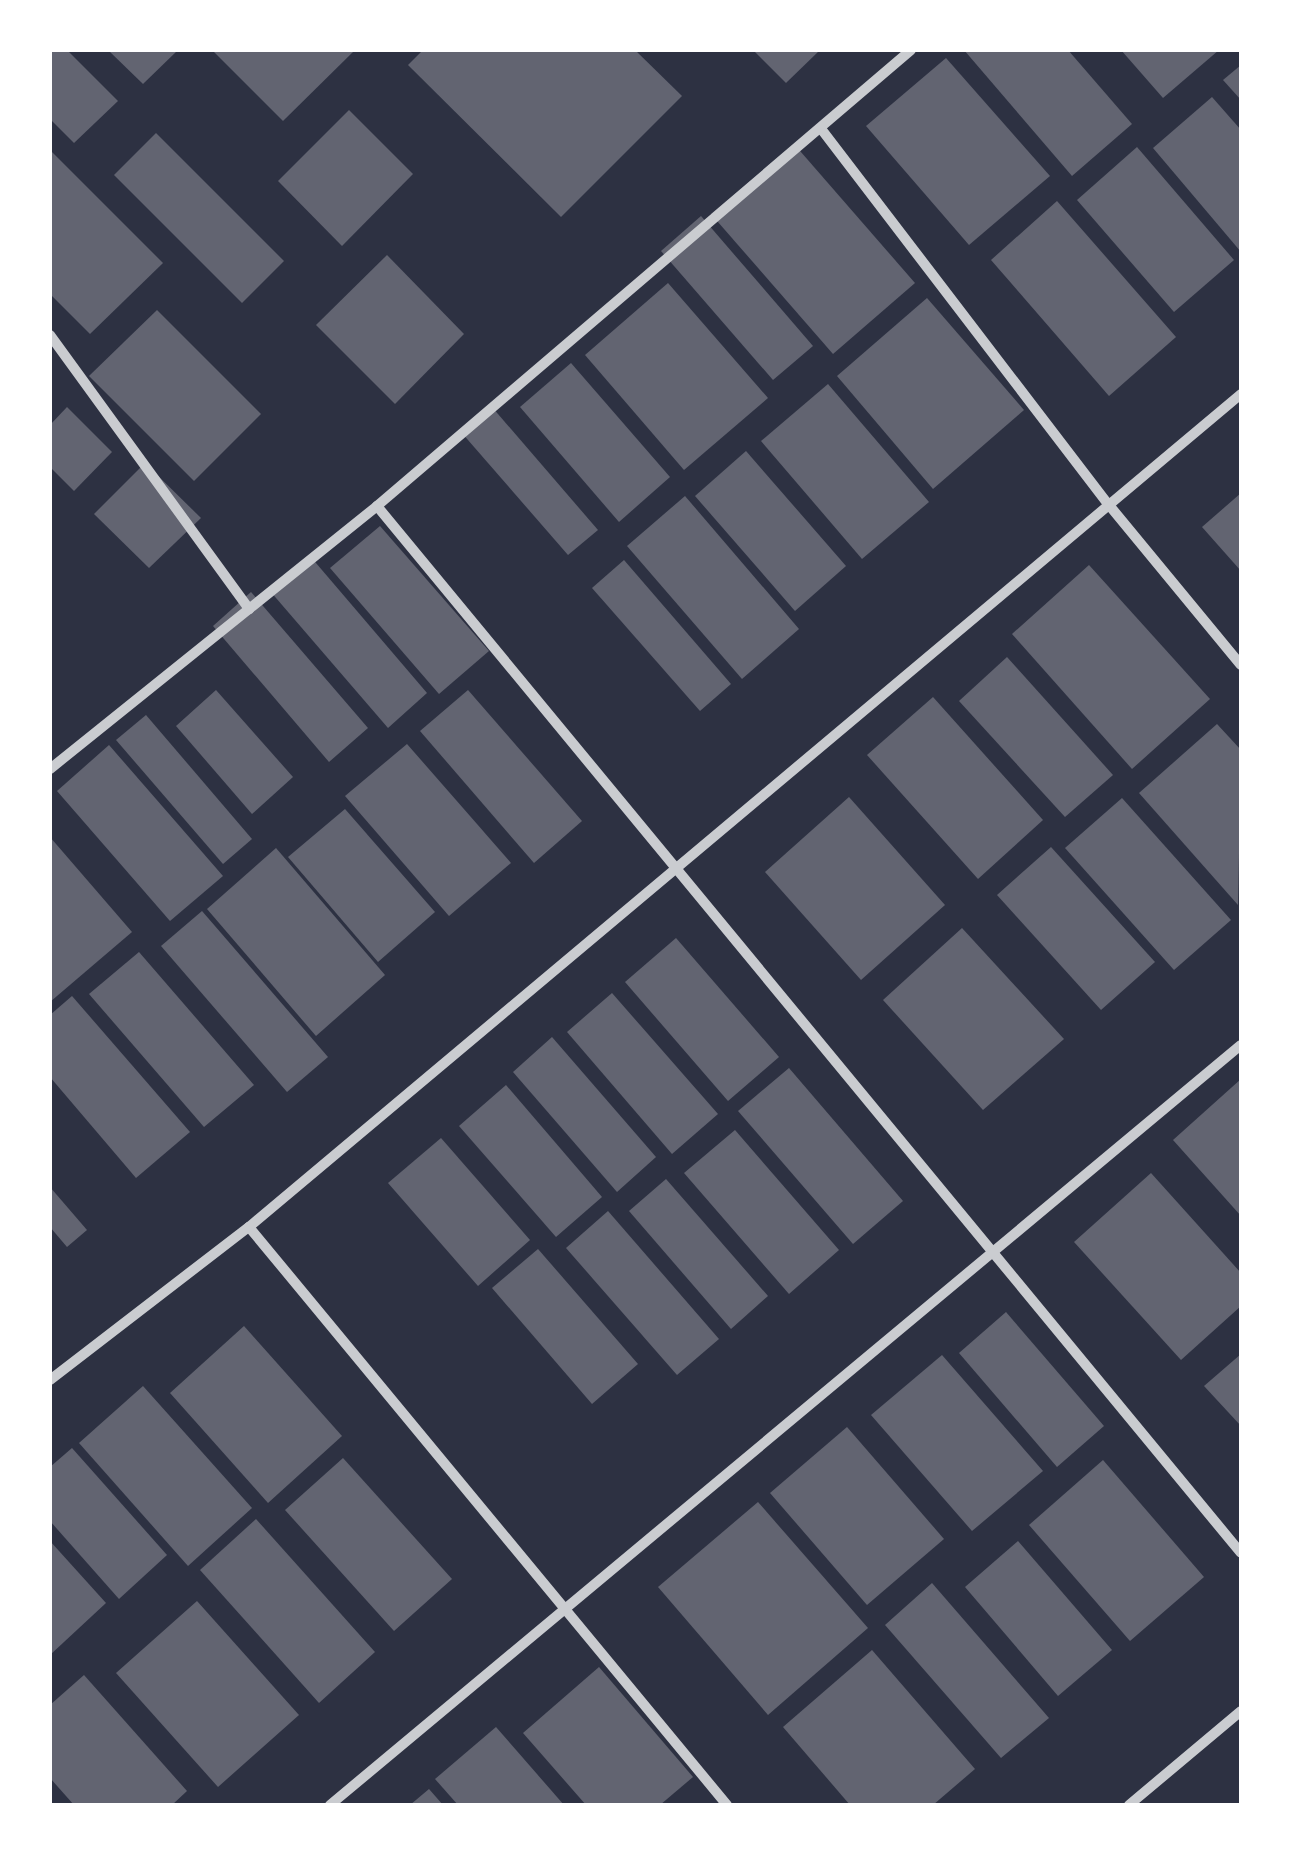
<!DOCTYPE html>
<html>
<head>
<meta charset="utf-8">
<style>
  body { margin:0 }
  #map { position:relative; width:1291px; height:1855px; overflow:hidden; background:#2d3142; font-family:"Roboto Condensed",sans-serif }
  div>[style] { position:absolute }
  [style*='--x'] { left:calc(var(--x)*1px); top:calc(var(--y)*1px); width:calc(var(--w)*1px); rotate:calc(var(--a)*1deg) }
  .building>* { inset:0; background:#626471 }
  .minor>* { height:10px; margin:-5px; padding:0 5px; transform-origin:5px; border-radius:5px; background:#caccd0 }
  span { translate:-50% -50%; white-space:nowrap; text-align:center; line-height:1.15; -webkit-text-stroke:10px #fff; paint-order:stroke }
  .frame { position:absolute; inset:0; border:52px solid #fff; pointer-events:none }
</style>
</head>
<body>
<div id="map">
  <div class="building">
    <i style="clip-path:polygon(50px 50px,67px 50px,118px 101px,74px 143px,50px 119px)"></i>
    <i style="clip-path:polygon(108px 50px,178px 50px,143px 84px)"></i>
    <i style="clip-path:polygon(212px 50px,355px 50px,283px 121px)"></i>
    <i style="clip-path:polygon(423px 50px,635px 50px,682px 96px,561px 217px,408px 65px)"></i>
    <i style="clip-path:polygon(753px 50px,820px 50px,786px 83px)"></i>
    <i style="clip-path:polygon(964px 50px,1068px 50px,1132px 124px,1072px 176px)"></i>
    <i style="clip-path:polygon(1121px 50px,1219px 50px,1163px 98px)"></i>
    <i style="clip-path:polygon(946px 58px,1050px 176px,969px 245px,866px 126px)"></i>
    <i style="clip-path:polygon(1241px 65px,1241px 100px,1223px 80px)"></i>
    <i style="clip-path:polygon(1212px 97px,1241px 130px,1241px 252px,1153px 148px)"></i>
    <i style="clip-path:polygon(349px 110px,413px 174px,342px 246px,278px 181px)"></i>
    <i style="clip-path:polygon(156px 133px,284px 261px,242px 303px,114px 175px)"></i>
    <i style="clip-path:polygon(794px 144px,915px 283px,833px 354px,711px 214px)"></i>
    <i style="clip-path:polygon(1137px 147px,1234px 260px,1174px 312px,1077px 200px)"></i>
    <i style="clip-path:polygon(50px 150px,163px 263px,90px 334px,50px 294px)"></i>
    <i style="clip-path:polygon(1057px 201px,1176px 337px,1109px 396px,991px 260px)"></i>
    <i style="clip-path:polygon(701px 216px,813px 346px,773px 380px,661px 251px)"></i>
    <i style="clip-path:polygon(387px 255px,464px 334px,395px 404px,316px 325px)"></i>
    <i style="clip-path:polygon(668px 283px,768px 398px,684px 470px,585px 355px)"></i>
    <i style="clip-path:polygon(927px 298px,1024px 410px,933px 489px,837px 376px)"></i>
    <i style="clip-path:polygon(157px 310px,261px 414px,194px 481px,89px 376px)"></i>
    <i style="clip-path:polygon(571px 363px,670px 477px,619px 522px,520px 407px)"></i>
    <i style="clip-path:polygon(828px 384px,929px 502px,862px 559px,761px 441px)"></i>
    <i style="clip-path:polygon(67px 407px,112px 452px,74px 491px,50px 467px,50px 425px)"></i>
    <i style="clip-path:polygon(492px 407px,598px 530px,568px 555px,461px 432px)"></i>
    <i style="clip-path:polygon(746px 451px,846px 566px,795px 611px,695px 496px)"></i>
    <i style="clip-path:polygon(145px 463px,201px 518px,149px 568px,94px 514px)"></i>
    <i style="clip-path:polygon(1241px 493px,1241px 571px,1202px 527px)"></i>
    <i style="clip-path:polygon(685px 496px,799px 629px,742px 679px,627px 546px)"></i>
    <i style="clip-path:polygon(380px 526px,489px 651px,439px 694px,330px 568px)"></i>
    <i style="clip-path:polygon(310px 556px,427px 693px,388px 728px,270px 591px)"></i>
    <i style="clip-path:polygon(624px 560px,731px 684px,700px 711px,592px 588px)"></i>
    <i style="clip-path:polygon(1089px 565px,1210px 699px,1132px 769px,1012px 634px)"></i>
    <i style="clip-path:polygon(251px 592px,368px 728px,329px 762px,213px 626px)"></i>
    <i style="clip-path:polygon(1007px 657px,1113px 775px,1065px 817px,959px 701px)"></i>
    <i style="clip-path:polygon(216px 690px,293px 777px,252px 814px,176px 726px)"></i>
    <i style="clip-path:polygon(468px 690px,582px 821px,534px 863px,420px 731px)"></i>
    <i style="clip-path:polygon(933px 697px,1043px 820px,978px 879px,867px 755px)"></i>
    <i style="clip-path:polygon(146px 715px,252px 839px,223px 864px,116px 740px)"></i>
    <i style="clip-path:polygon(1217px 724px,1241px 750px,1238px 905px,1139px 793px)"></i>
    <i style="clip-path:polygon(407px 744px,511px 863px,449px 916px,345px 796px)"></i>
    <i style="clip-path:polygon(109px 745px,223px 876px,170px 921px,57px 791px)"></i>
    <i style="clip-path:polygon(849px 797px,945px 905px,861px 980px,765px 872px)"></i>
    <i style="clip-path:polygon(1122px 798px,1231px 920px,1174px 970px,1065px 848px)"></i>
    <i style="clip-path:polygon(345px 809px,435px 912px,378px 962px,288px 857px)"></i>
    <i style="clip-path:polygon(50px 837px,132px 932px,50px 1002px)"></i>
    <i style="clip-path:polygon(1051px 847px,1155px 962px,1101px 1010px,997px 895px)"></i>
    <i style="clip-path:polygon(276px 848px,385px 975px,316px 1036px,207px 909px)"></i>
    <i style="clip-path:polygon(202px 911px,328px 1057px,287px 1092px,161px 946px)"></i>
    <i style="clip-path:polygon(962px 928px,1064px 1039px,983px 1110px,883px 1000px)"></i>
    <i style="clip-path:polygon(676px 938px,779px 1057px,728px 1101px,625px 982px)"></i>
    <i style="clip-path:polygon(139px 952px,254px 1085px,204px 1127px,89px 994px)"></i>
    <i style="clip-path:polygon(612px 993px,718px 1114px,672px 1154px,567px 1032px)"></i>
    <i style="clip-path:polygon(72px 996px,190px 1132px,136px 1178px,50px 1077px,50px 1015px)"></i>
    <i style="clip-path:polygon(552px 1037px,656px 1157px,617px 1192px,513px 1072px)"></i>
    <i style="clip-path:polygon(789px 1068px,903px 1201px,853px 1244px,738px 1111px)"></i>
    <i style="clip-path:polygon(1241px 1079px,1241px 1216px,1173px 1140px)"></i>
    <i style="clip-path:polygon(506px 1085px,602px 1197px,556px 1237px,459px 1126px)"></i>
    <i style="clip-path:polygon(735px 1130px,839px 1250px,789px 1294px,684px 1173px)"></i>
    <i style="clip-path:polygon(441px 1138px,530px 1240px,478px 1286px,388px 1183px)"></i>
    <i style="clip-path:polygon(1151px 1173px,1241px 1273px,1241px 1306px,1181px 1360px,1074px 1242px)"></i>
    <i style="clip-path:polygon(666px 1179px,768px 1296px,731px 1329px,629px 1211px)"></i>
    <i style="clip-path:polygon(50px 1187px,87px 1230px,67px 1247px,50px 1227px)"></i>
    <i style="clip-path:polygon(608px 1211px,719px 1339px,677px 1375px,566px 1248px)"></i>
    <i style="clip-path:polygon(538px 1249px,638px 1364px,592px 1404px,492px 1288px)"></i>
    <i style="clip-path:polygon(1006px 1312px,1104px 1426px,1057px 1467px,959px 1353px)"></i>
    <i style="clip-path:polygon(244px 1326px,342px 1436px,268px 1503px,170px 1393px)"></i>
    <i style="clip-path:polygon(1241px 1354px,1241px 1426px,1204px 1386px)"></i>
    <i style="clip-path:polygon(942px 1355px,1043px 1471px,972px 1531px,871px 1415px)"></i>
    <i style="clip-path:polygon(143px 1386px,252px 1508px,188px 1566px,79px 1443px)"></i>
    <i style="clip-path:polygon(847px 1427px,944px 1539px,867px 1605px,770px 1493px)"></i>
    <i style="clip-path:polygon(72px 1448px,167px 1555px,119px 1599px,50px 1521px,50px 1467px)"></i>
    <i style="clip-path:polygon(343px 1458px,452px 1579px,394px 1631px,285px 1510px)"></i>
    <i style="clip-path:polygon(1103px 1460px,1204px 1577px,1130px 1641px,1029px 1525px)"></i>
    <i style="clip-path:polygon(758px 1502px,868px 1628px,768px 1715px,658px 1587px)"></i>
    <i style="clip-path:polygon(256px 1519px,375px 1652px,319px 1703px,200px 1570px)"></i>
    <i style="clip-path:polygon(50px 1541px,106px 1603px,50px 1655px)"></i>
    <i style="clip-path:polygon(1018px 1541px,1112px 1650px,1058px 1696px,965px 1587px)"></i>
    <i style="clip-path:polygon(932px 1583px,1049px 1718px,1001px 1758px,885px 1625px)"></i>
    <i style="clip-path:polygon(197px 1601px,299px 1715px,218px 1787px,116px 1673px)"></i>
    <i style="clip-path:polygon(872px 1650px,975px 1769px,933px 1805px,850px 1805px,783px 1727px)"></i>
    <i style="clip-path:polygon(599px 1667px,693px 1777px,660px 1805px,586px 1805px,523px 1733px)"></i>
    <i style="clip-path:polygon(84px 1675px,187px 1791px,172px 1805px,74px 1805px,50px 1778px,50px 1705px)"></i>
    <i style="clip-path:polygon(496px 1727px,564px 1805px,458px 1805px,435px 1779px)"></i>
    <i style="clip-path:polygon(429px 1789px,443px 1805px,410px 1805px)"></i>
  </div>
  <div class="minor">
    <i style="--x:822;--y:130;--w:472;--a:52.6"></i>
    <i style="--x:1109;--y:505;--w:207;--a:50.5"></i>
    <i style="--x:50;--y:335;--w:339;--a:54"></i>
    <i style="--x:377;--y:506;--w:1357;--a:50.47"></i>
    <i style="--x:50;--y:769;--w:420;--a:-38.8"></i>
    <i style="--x:377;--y:506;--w:702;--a:-40.5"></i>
    <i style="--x:249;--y:1227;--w:750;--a:50.41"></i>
    <i style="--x:50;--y:1380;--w:251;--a:-37.6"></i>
    <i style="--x:249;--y:1227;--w:1295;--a:-40.02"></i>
    <i style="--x:330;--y:1805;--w:1186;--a:-39.84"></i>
    <i style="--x:1129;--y:1805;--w:146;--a:-40"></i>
  </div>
  <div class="frame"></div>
</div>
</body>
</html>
